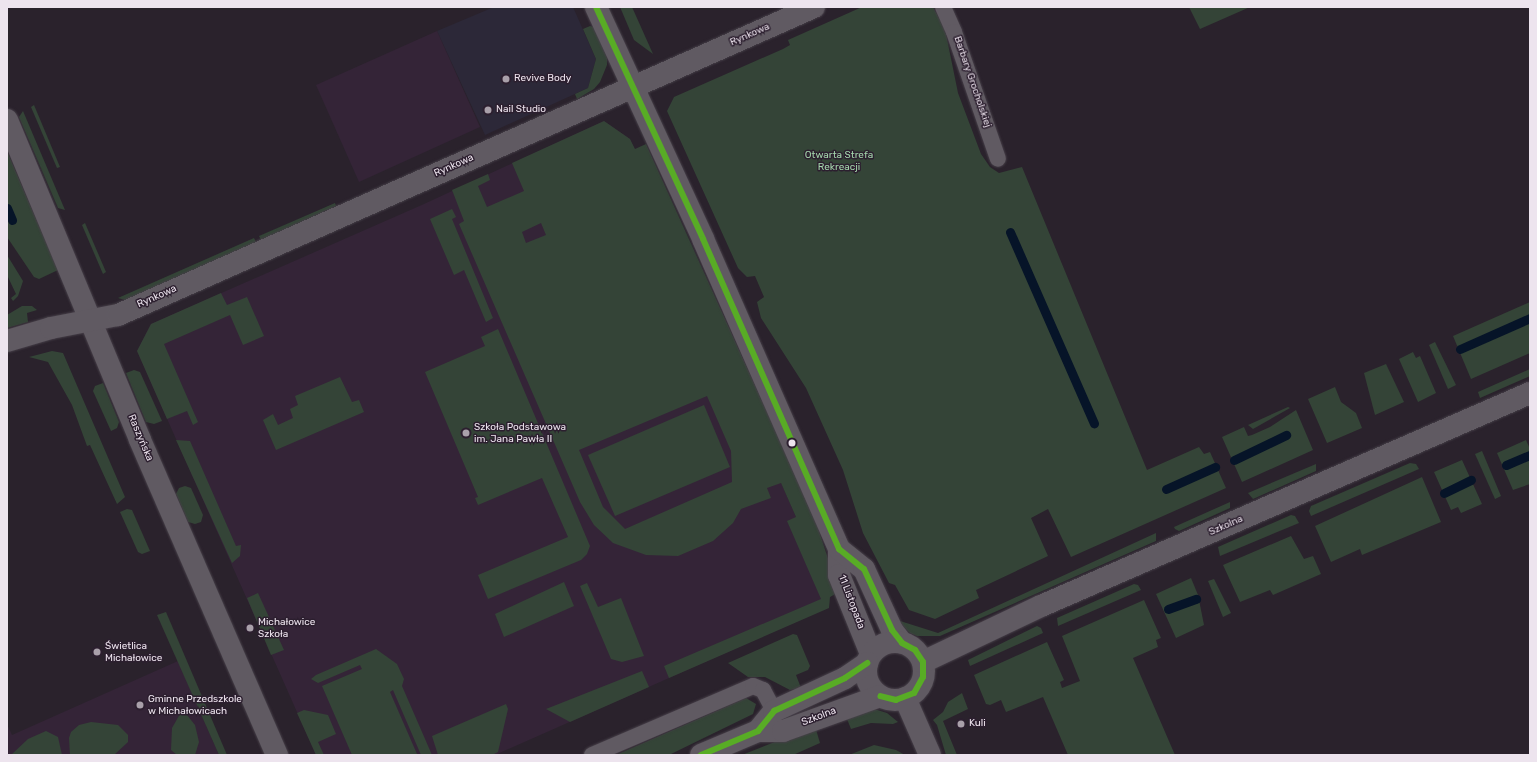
<!DOCTYPE html>
<html>
<head>
<meta charset="utf-8">
<style>
  body { margin:0 }
  #map { position:relative; width:1537px; height:762px; overflow:hidden; background:#2a222c; font-family:Rubik,sans-serif }
  div>[style] { position:absolute }
  [style*='--x'] { left:calc(var(--x)*1px); top:calc(var(--y)*1px); width:calc(var(--w)*1px); rotate:calc(var(--a)*1deg) }
  .commercial>* { inset:0; background:#2c2838 }
  .built>* { inset:0; background:#342437 }
  .green>* { inset:0; background:#344437 }
  .stream>* { height:9px; margin:-4.5px; padding:0 4.5px; transform-origin:4.5px; border-radius:4.5px; background:#061428 }
  .roads { filter:drop-shadow(0 0 1px #463f48) drop-shadow(0 0 1px #463f48) }
  .service>* { height:16px; margin:-8px; padding:0 8px; transform-origin:8px; border-radius:8px; background:#605a62 }
  .minor>* { height:22px; margin:-11px; padding:0 11px; transform-origin:11px; border-radius:11px; background:#605a62 }
  .minor>.ring { margin:-11px; padding:0; box-sizing:content-box; background:none; border:22px solid #605a62; border-radius:50% }
  .bus-1>* { height:6px; margin:-3px; padding:0 3px; transform-origin:3px; border-radius:3px; background:#58ac25 }
  .dots>* { width:11px; height:11px; translate:-50% -50%; box-sizing:border-box; border:2px solid #2c1f2f; border-radius:50% }
  span { translate:-50% -50%; white-space:nowrap; text-align:center; line-height:1.15; -webkit-text-stroke:3px #2c1f2f; paint-order:stroke }
  .street-label { font-size:10px; color:#ede4ee }
  .poi-label { font-size:10px; color:#ede4ee }
  .left { translate:0 -50%; text-align:left }
  .park-label { font-size:10px; color:#a4d6ac }
  .frame { position:absolute; inset:0; border:8px solid #ede4ee; pointer-events:none }
</style>
</head>
<body>
<div id="map">
  <div class="commercial">
    <i style="clip-path:polygon(494px 7px,573px 7px,596px 59px,588px 88px,485px 135px,437px 31px)"></i>
  </div>
  <div class="built">
    <i style="clip-path:polygon(437px 31px,480px 127px,359px 182px,316px 85px)"></i>
    <i style="clip-path:polygon(604px 121px,630px 139px,826px 585px,826px 597px,820px 600px,814px 614px,495px 755px,316px 755px,137px 351px,151px 324px,424px 204px)"></i>
    <i style="clip-path:polygon(178px 661px,219px 755px,7px 755px,7px 724px,12px 735px)"></i>
  </div>
  <div class="green">
    <i style="clip-path:polygon(620px 7px,632px 7px,653px 54px,634px 40px)"></i>
    <i style="clip-path:polygon(862px 7px,933px 7px,945px 29px,958px 93px,981px 154px,990px 167px,999px 173px,1022px 167px,1147px 470px,1199px 447px,1204px 454px,1210px 452px,1226px 488px,1071px 557px,1048px 509px,1031px 518px,1048px 556px,976px 590px,979px 598px,935px 619px,909px 610px,895px 585px,889px 583px,863px 533px,843px 470px,806px 388px,761px 318px,757px 302px,764px 297px,755px 276px,747px 277px,738px 268px,667px 111px,674px 97px,783px 49px,790px 45px,788px 40px)"></i>
    <i style="clip-path:polygon(1189px 7px,1250px 7px,1200px 29px)"></i>
    <i style="clip-path:polygon(590px 26px,594px 27px,607px 58px,607px 65px,600px 82px,594px 89px,577px 99px,575px 94px,588px 88px,596px 59px,583px 29px)"></i>
    <i style="clip-path:polygon(34px 105px,60px 167px,57px 168px,31px 107px)"></i>
    <i style="clip-path:polygon(23px 111px,65px 210px,58px 208px,19px 117px)"></i>
    <i style="clip-path:polygon(evenodd,604px 121px,630px 139px,635px 149px,646px 144px,814px 516px,839px 592px,830px 597px,829px 608px,669px 678px,664px 666px,821px 599px,787px 521px,796px 517px,781px 483px,767px 488px,771px 498px,741px 509px,733px 523px,713px 541px,678px 556px,646px 555px,613px 543px,594px 525px,580px 502px,459px 224px,464px 221px,452px 190px,488px 174px,490px 180px,478px 186px,487px 207px,524px 191px,512px 163px,604px 121px,541px 223px,546px 235px,526px 243px,522px 232px,541px 223px,604px 121px,707px 396px,731px 451px,732px 482px,625px 529px,603px 507px,579px 450px,707px 396px)"></i>
    <i style="clip-path:polygon(7px 151px,58px 270px,39px 279px,34px 277px,7px 237px)"></i>
    <i style="clip-path:polygon(335px 203px,336px 206px,261px 240px,259px 236px)"></i>
    <i style="clip-path:polygon(452px 209px,456px 217px,452px 219px,493px 318px,486px 322px,464px 270px,454px 275px,430px 219px)"></i>
    <i style="clip-path:polygon(85px 223px,106px 272px,103px 274px,82px 225px)"></i>
    <i style="clip-path:polygon(254px 238px,256px 242px,125px 300px,118px 298px)"></i>
    <i style="clip-path:polygon(7px 255px,23px 281px,18px 296px,13px 301px,11px 298px,16px 294px,7px 275px)"></i>
    <i style="clip-path:polygon(221px 293px,227px 305px,247px 297px,264px 336px,243px 345px,230px 315px,164px 344px,198px 422px,193px 425px,187px 411px,167px 419px,137px 351px,151px 324px)"></i>
    <i style="clip-path:polygon(1530px 302px,1530px 353px,1471px 379px,1453px 336px)"></i>
    <i style="clip-path:polygon(22px 306px,32px 306px,37px 310px,27px 313px,28px 322px,7px 328px,7px 315px)"></i>
    <i style="clip-path:polygon(498px 329px,590px 546px,587px 554px,581px 560px,488px 599px,478px 575px,568px 537px,542px 478px,478px 505px,475px 498px,478px 497px,425px 372px,485px 346px,481px 337px)"></i>
    <i style="clip-path:polygon(1435px 342px,1456px 385px,1448px 389px,1429px 345px)"></i>
    <i style="clip-path:polygon(52px 351px,63px 353px,125px 497px,117px 504px,90px 445px,87px 446px,72px 405px,48px 362px,29px 357px)"></i>
    <i style="clip-path:polygon(1413px 352px,1416px 358px,1420px 356px,1436px 393px,1418px 402px,1399px 359px)"></i>
    <i style="clip-path:polygon(1386px 364px,1404px 402px,1375px 415px,1364px 373px)"></i>
    <i style="clip-path:polygon(1530px 369px,1530px 376px,1480px 398px,1478px 392px)"></i>
    <i style="clip-path:polygon(134px 370px,140px 372px,162px 421px,154px 424px,146px 422px,126px 373px)"></i>
    <i style="clip-path:polygon(340px 377px,352px 402px,359px 400px,364px 412px,276px 450px,263px 420px,273px 414px,278px 425px,293px 418px,290px 409px,298px 405px,295px 396px)"></i>
    <i style="clip-path:polygon(103px 383px,119px 422px,117px 428px,111px 431px,93px 391px,95px 386px)"></i>
    <i style="clip-path:polygon(1335px 387px,1341px 402px,1356px 413px,1362px 428px,1327px 443px,1308px 399px)"></i>
    <i style="clip-path:polygon(704px 405px,730px 467px,615px 516px,588px 455px)"></i>
    <i style="clip-path:polygon(1288px 407px,1290px 408px,1253px 429px,1248px 425px)"></i>
    <i style="clip-path:polygon(1296px 410px,1313px 450px,1242px 482px,1222px 437px,1244px 427px,1248px 436px,1252px 435px,1270px 427px)"></i>
    <i style="clip-path:polygon(176px 440px,190px 441px,236px 546px,241px 545px,240px 556px,232px 563px)"></i>
    <i style="clip-path:polygon(1526px 440px,1530px 449px,1530px 484px,1513px 490px,1497px 453px)"></i>
    <i style="clip-path:polygon(1482px 451px,1501px 496px,1495px 499px,1475px 454px)"></i>
    <i style="clip-path:polygon(1462px 460px,1482px 504px,1461px 513px,1458px 507px,1451px 510px,1434px 472px)"></i>
    <i style="clip-path:polygon(1410px 463px,1416px 464px,1419px 469px,1311px 516px,1309px 511px,1311px 506px)"></i>
    <i style="clip-path:polygon(1316px 464px,1316px 471px,1253px 499px,1248px 493px)"></i>
    <i style="clip-path:polygon(1422px 477px,1441px 522px,1362px 555px,1360px 549px,1331px 562px,1315px 526px)"></i>
    <i style="clip-path:polygon(185px 486px,191px 488px,203px 515px,201px 522px,195px 524px,188px 522px,176px 494px,179px 488px)"></i>
    <i style="clip-path:polygon(1230px 502px,1230px 508px,1179px 531px,1175px 529px,1174px 527px)"></i>
    <i style="clip-path:polygon(127px 509px,132px 510px,150px 551px,142px 554px,138px 552px,120px 512px)"></i>
    <i style="clip-path:polygon(1291px 515px,1295px 516px,1299px 523px,1220px 556px,1218px 547px)"></i>
    <i style="clip-path:polygon(1156px 533px,1156px 541px,940px 636px,917px 636px,910px 633px,897px 620px,938px 633px)"></i>
    <i style="clip-path:polygon(1291px 536px,1304px 559px,1313px 556px,1321px 574px,1273px 595px,1270px 590px,1240px 602px,1223px 565px)"></i>
    <i style="clip-path:polygon(1191px 578px,1198px 595px,1204px 625px,1176px 638px,1156px 594px)"></i>
    <i style="clip-path:polygon(1214px 579px,1231px 613px,1223px 617px,1208px 581px)"></i>
    <i style="clip-path:polygon(564px 582px,574px 606px,504px 637px,495px 614px)"></i>
    <i style="clip-path:polygon(587px 583px,598px 607px,621px 598px,644px 656px,622px 662px,611px 659px,580px 586px)"></i>
    <i style="clip-path:polygon(1134px 584px,1138px 585px,1141px 590px,1058px 626px,1057px 618px)"></i>
    <i style="clip-path:polygon(258px 593px,284px 650px,271px 655px,247px 598px)"></i>
    <i style="clip-path:polygon(1144px 600px,1161px 638px,1156px 640px,1158px 647px,1133px 658px,1175px 755px,1068px 755px,1043px 697px,1006px 712px,1001px 700px,990px 705px,986px 704px,974px 675px,1047px 642px,1064px 680px,1060px 682px,1062px 688px,1080px 681px,1062px 636px)"></i>
    <i style="clip-path:polygon(166px 612px,227px 755px,219px 755px,157px 615px)"></i>
    <i style="clip-path:polygon(1037px 626px,1041px 628px,1043px 633px,970px 666px,968px 660px)"></i>
    <i style="clip-path:polygon(793px 634px,797px 635px,810px 666px,808px 670px,796px 675px,801px 688px,790px 690px,765px 677px,748px 677px,728px 663px)"></i>
    <i style="clip-path:polygon(376px 649px,397px 664px,404px 679px,402px 686px,432px 755px,421px 755px,393px 690px,390px 692px,417px 754px,352px 755px,322px 686px,362px 669px,360px 665px,318px 683px,311px 679px,316px 675px)"></i>
    <i style="clip-path:polygon(642px 671px,649px 687px,570px 722px,546px 709px)"></i>
    <i style="clip-path:polygon(962px 693px,968px 709px,943px 721px,957px 755px,946px 755px,937px 725px,933px 720px,943px 712px,948px 702px)"></i>
    <i style="clip-path:polygon(746px 698px,756px 704px,753px 714px,669px 755px,616px 755px)"></i>
    <i style="clip-path:polygon(506px 704px,508px 709px,498px 752px,492px 755px,438px 755px,432px 736px)"></i>
    <i style="clip-path:polygon(874px 709px,887px 713px,898px 722px,893px 724px,871px 723px,851px 729px,845px 714px)"></i>
    <i style="clip-path:polygon(304px 710px,328px 715px,336px 734px,318px 742px,324px 755px,316px 755px,297px 713px)"></i>
    <i style="clip-path:polygon(180px 714px,187px 715px,195px 725px,199px 742px,195px 755px,177px 755px,171px 750px,172px 728px)"></i>
    <i style="clip-path:polygon(91px 722px,118px 725px,128px 735px,128px 742px,114px 755px,70px 755px,69px 738px,71px 732px,79px 725px)"></i>
    <i style="clip-path:polygon(815px 726px,820px 743px,793px 755px,742px 755px)"></i>
    <i style="clip-path:polygon(46px 731px,58px 737px,62px 755px,11px 755px,28px 739px)"></i>
    <i style="clip-path:polygon(874px 745px,896px 750px,905px 755px,849px 755px)"></i>
  </div>
  <div class="stream">
    <i style="--x:7;--y:208;--w:13;--a:67"></i>
    <i style="--x:1010;--y:232;--w:209;--a:66.3"></i>
    <i style="--x:1460;--y:349;--w:77;--a:-23.9"></i>
    <i style="--x:1234;--y:460;--w:58;--a:-25.7"></i>
    <i style="--x:1506;--y:465;--w:26;--a:-23"></i>
    <i style="--x:1166;--y:489;--w:54;--a:-24.2"></i>
    <i style="--x:1444;--y:493;--w:30;--a:-26"></i>
    <i style="--x:1168;--y:609;--w:30;--a:-20"></i>
  </div>
  <div class="roads">
    <div class="service">
      <i style="--x:943;--y:7;--w:27;--a:66"></i>
      <i style="--x:954;--y:32;--w:134;--a:70.9"></i>
      <i style="--x:592;--y:755;--w:175;--a:-23.2"></i>
      <i style="--x:753;--y:686;--w:11;--a:22"></i>
      <i style="--x:763;--y:690;--w:24;--a:62"></i>
    </div>
    <div class="minor">
      <i style="--x:596;--y:7;--w:255;--a:65.2"></i>
      <i style="--x:703;--y:239;--w:339;--a:66.3"></i>
      <i style="--x:839;--y:549;--w:26;--a:90"></i>
      <i style="--x:839;--y:575;--w:85;--a:67.9"></i>
      <i style="--x:7;--y:120;--w:347;--a:67.4"></i>
      <i style="--x:140;--y:440;--w:344;--a:66.5"></i>
      <i style="--x:7;--y:341;--w:46;--a:-16.5"></i>
      <i style="--x:51;--y:328;--w:68;--a:-11"></i>
      <i style="--x:118;--y:315;--w:761;--a:-23.87"></i>
      <i style="--x:839;--y:549;--w:32;--a:39"></i>
      <i style="--x:864;--y:569;--w:67;--a:65.3"></i>
      <i style="--x:892;--y:630;--w:16;--a:52"></i>
      <i class="ring" style="left:866px;top:642px;width:36px;height:36px"></i>
      <i style="--x:923;--y:662;--w:131;--a:-25.4"></i>
      <i style="--x:1041;--y:606;--w:533;--a:-23.54"></i>
      <i style="--x:905;--y:698;--w:62;--a:66.3"></i>
      <i style="--x:758;--y:731;--w:26;--a:-51"></i>
      <i style="--x:774;--y:711;--w:78;--a:-24.9"></i>
      <i style="--x:845;--y:678;--w:27;--a:-34"></i>
      <i style="--x:701;--y:755;--w:62;--a:-22.8"></i>
      <i style="--x:758;--y:731;--w:25;--a:0"></i>
      <i style="--x:783;--y:731;--w:103;--a:-19.8"></i>
    </div>
  </div>
  <div class="bus-1">
    <i style="--x:596;--y:7;--w:255;--a:65.2"></i>
    <i style="--x:703;--y:239;--w:339;--a:66.3"></i>
    <i style="--x:839;--y:549;--w:32;--a:39"></i>
    <i style="--x:864;--y:569;--w:67;--a:65.3"></i>
    <i style="--x:892;--y:630;--w:16;--a:52"></i>
    <i style="--x:902;--y:643;--w:15;--a:28"></i>
    <i style="--x:915;--y:650;--w:14;--a:56"></i>
    <i style="--x:923;--y:662;--w:15;--a:90"></i>
    <i style="--x:923;--y:677;--w:18;--a:119"></i>
    <i style="--x:914;--y:693;--w:19;--a:159"></i>
    <i style="--x:896;--y:700;--w:16;--a:-166"></i>
    <i style="--x:701;--y:755;--w:62;--a:-22.8"></i>
    <i style="--x:758;--y:731;--w:26;--a:-51"></i>
    <i style="--x:774;--y:711;--w:78;--a:-24.9"></i>
    <i style="--x:845;--y:678;--w:27;--a:-34"></i>
  </div>
  <div class="dots">
    <i style="left:506px;top:79px;background:#a9a0aa"></i>
    <i style="left:488px;top:110px;background:#a9a0aa"></i>
    <i style="left:466px;top:433px;background:#a9a0aa"></i>
    <i style="left:792px;top:443px;background:#ede4ee"></i>
    <i style="left:250px;top:628px;background:#a9a0aa"></i>
    <i style="left:97px;top:652px;background:#a9a0aa"></i>
    <i style="left:140px;top:705px;background:#a9a0aa"></i>
    <i style="left:961px;top:724px;background:#a9a0aa"></i>
  </div>
  <div class="street-label">
    <span style="left:750px;top:35px;rotate:-24deg">Rynkowa</span>
    <span style="left:972px;top:82px;rotate:71deg">Barbary Grocholskiej</span>
    <span style="left:454px;top:166px;rotate:-24deg">Rynkowa</span>
    <span style="left:157px;top:297px;rotate:-24deg">Rynkowa</span>
    <span style="left:140px;top:438px;rotate:67deg">Raszyńska</span>
    <span style="left:1226px;top:526px;rotate:-24deg">Szkolna</span>
    <span style="left:851px;top:602px;rotate:69deg">11 Listopada</span>
    <span style="left:819px;top:717px;rotate:-21deg">Szkolna</span>
  </div>
  <div class="poi-label">
    <span class="left" style="left:514px;top:79px">Revive Body</span>
    <span class="left" style="left:496px;top:110px">Nail Studio</span>
    <span class="left" style="left:474px;top:433px">Szkoła Podstawowa<br>im. Jana Pawła II</span>
    <span class="left" style="left:258px;top:628px">Michałowice<br>Szkoła</span>
    <span class="left" style="left:105px;top:652px">Świetlica<br>Michałowice</span>
    <span class="left" style="left:148px;top:705px">Gminne Przedszkole<br>w Michałowicach</span>
    <span class="left" style="left:969px;top:724px">Kuli</span>
  </div>
  <div class="park-label">
    <span style="left:839px;top:161px">Otwarta Strefa<br>Rekreacji</span>
  </div>
  <div class="frame"></div>
</div>
</body>
</html>
